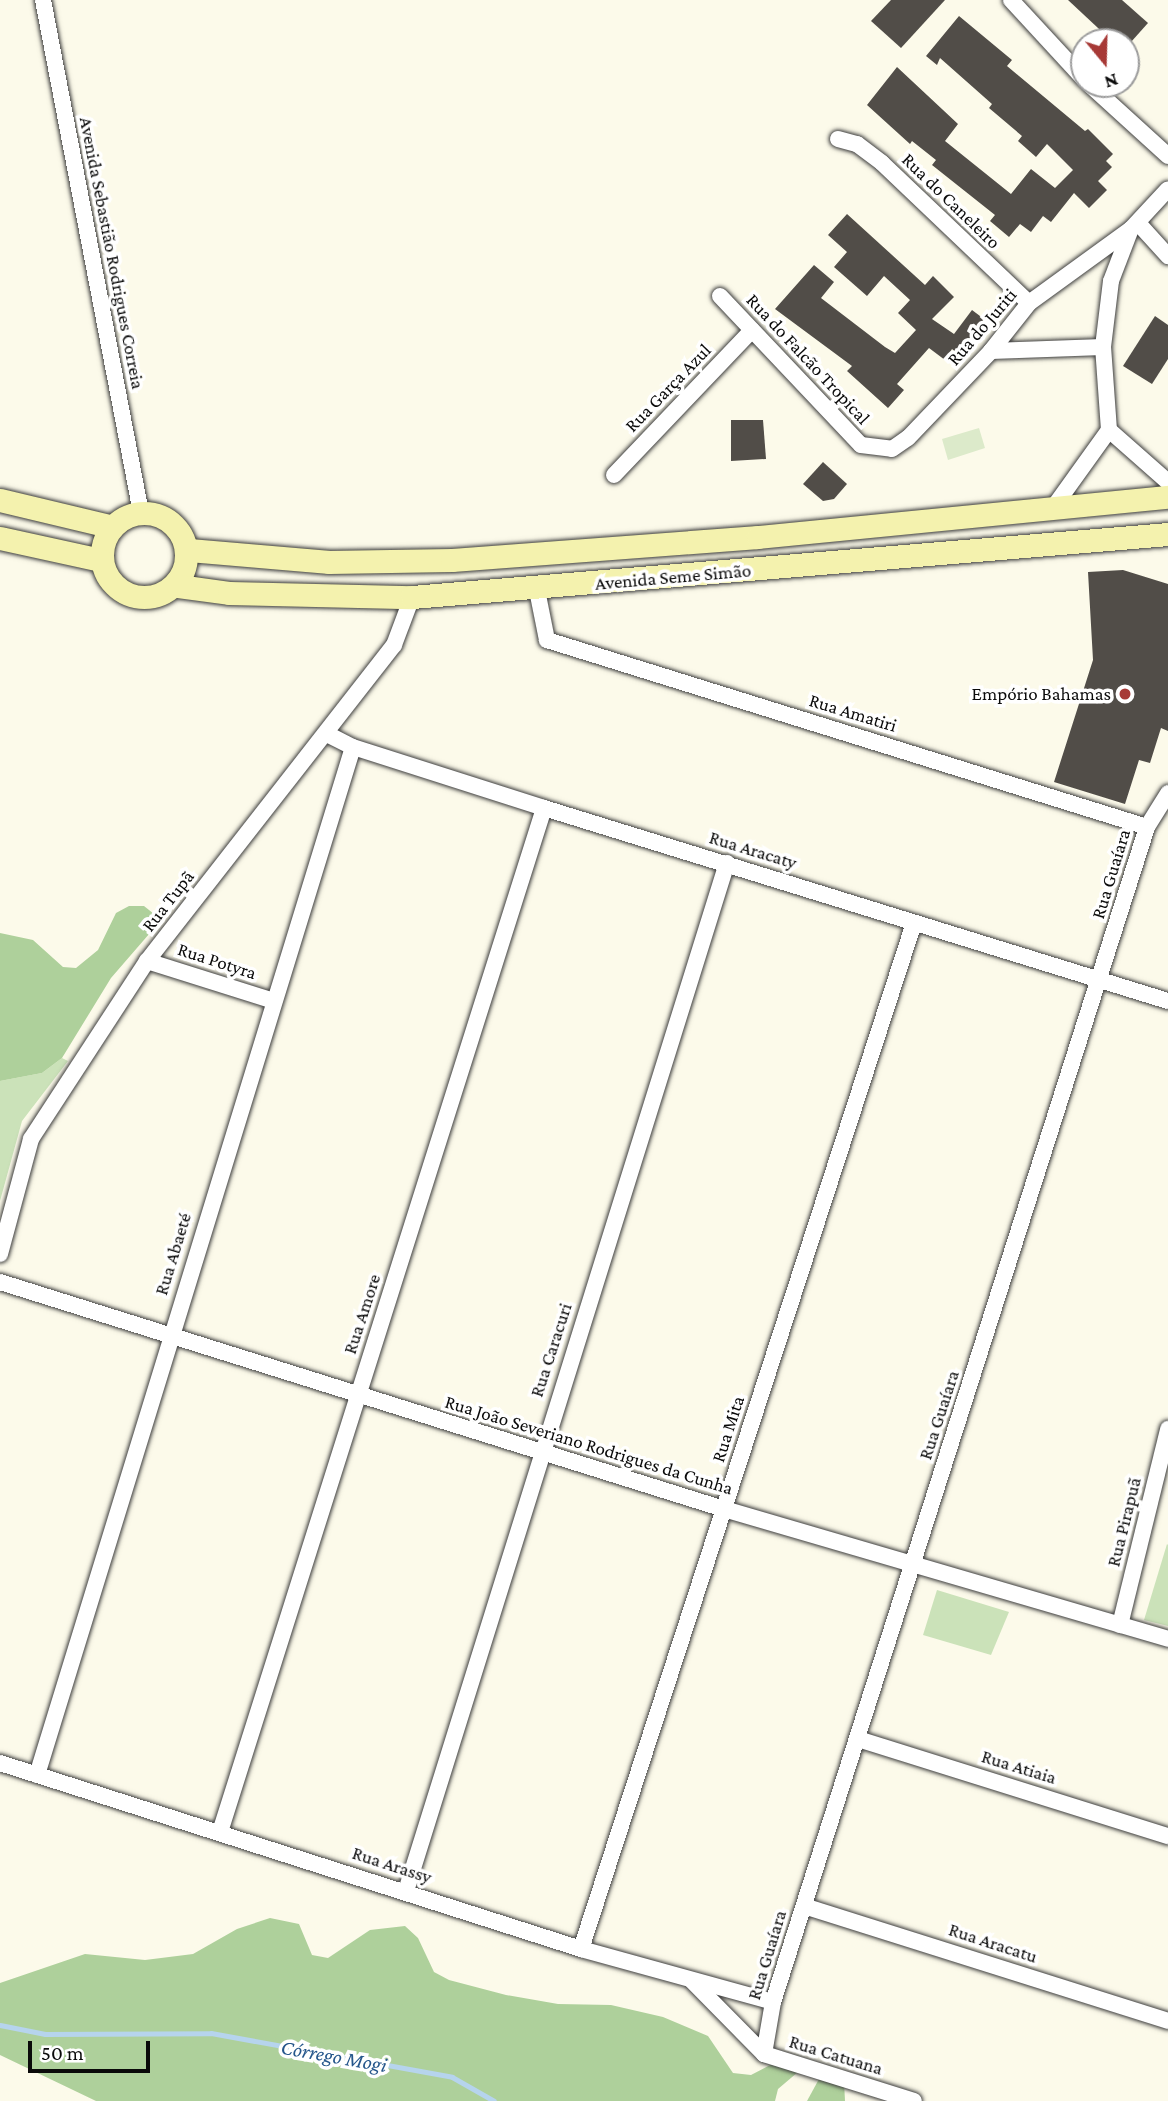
<!DOCTYPE html>
<html>
<head>
<meta charset="utf-8">
<style>
  body { margin:0 }
  #map { position:relative; width:1168px; height:2101px; overflow:hidden; background:#fcfaea; font-family:"Crimson Pro",serif }
  div>[style] { position:absolute }
  [style*='--x'] { left:calc(var(--x)*1px); top:calc(var(--y)*1px); width:calc(var(--w)*1px); rotate:calc(var(--a)*1deg) }
  .green>* { inset:0; background:#cbe2b9 }
  .forest>* { inset:0; background:#aed09b }
  .pitch>* { inset:0; background:#dceaca }
  .stream>* { height:5px; margin:-2.5px; padding:0 2.5px; transform-origin:2.5px; border-radius:2.5px; background:#b6d4ed }
  .building>* { inset:0; background:#514d48 }
  .roads { filter:drop-shadow(0 0 2px #3d3d3d) drop-shadow(0 0 2px #3d3d3d) }
  .street>* { height:16px; margin:-8px; padding:0 8px; transform-origin:8px; border-radius:8px; background:#fff }
  .secondary>* { height:23px; margin:-11.5px; padding:0 11.5px; transform-origin:11.5px; border-radius:11.5px; background:#f4f2ae }
  .secondary>.ring { margin:-11.5px; padding:0; box-sizing:content-box; background:none; border:23px solid #f4f2ae; border-radius:50% }
  .dots>* { width:19px; height:19px; translate:-50% -50%; box-sizing:border-box; border:4px solid #fff; border-radius:50% }
  span { translate:-50% -50%; white-space:nowrap; text-align:center; line-height:1.15; -webkit-text-stroke:7px #fff; paint-order:stroke }
  .street-label { font-size:19px; color:#0a0a0a }
  .poi-label { font-size:19px; color:#0a0a0a }
  .right { translate:-100% -50%; text-align:right }
  .water-label { font-size:21px; color:#25568b; font-style:italic }
  .north { position:absolute; left:1070px; top:28px; width:70px; height:70px; box-sizing:border-box; background:#fff; border:2px solid #9d9d9d; border-radius:50%; rotate:161deg; font-size:19px; font-weight:700; line-height:28px; text-align:center; color:#0a0a0a }
  .north::after { content:''; display:block; margin:auto; width:24px; height:32px; background:#a73936; clip-path:polygon(50% 0,100% 100%,50% 72%,0 100%) }
  .scale { position:absolute; left:28px; top:2041px; width:122px; height:32px; box-sizing:border-box; border:4px solid #0a0a0a; border-top:0; padding-left:9px; font-size:21px; line-height:24px; white-space:nowrap; color:#0a0a0a; -webkit-text-stroke:5px #fff; paint-order:stroke }
</style>
</head>
<body>
<div id="map">
  <div class="green">
    <i style="clip-path:polygon(62px 1058px,68px 1061px,22px 1121px,0 1201px,0 1081px,42px 1073px)"></i>
    <i style="clip-path:polygon(1167px 1544px,1168px 1545px,1168px 1626px,1144px 1620px)"></i>
    <i style="clip-path:polygon(937px 1590px,1009px 1612px,991px 1655px,923px 1635px)"></i>
  </div>
  <div class="forest">
    <i style="clip-path:polygon(129px 906px,144px 906px,154px 914px,156px 926px,111px 978px,62px 1058px,42px 1073px,0 1081px,0 933px,33px 940px,63px 967px,76px 968px,98px 950px,116px 913px)"></i>
    <i style="clip-path:polygon(270px 1918px,299px 1924px,312px 1955px,328px 1958px,370px 1930px,405px 1926px,418px 1938px,434px 1972px,449px 1980px,506px 1995px,558px 2004px,611px 2005px,663px 2017px,708px 2036px,733px 2073px,751px 2075px,774px 2063px,798px 2072px,778px 2089px,775px 2101px,96px 2101px,0 2055px,0 1983px,85px 1954px,145px 1960px,193px 1954px,237px 1929px)"></i>
    <i style="clip-path:polygon(819px 2079px,844px 2081px,845px 2101px,807px 2101px)"></i>
  </div>
  <div class="pitch">
    <i style="clip-path:polygon(979px 428px,985px 448px,948px 460px,942px 439px)"></i>
  </div>
  <div class="stream">
    <i style="--x:0;--y:2025;--w:46;--a:11.3"></i>
    <i style="--x:45;--y:2034;--w:166;--a:-0.3"></i>
    <i style="--x:211;--y:2033;--w:245;--a:10.3"></i>
    <i style="--x:452;--y:2077;--w:48;--a:29.7"></i>
  </div>
  <div class="building">
    <i style="clip-path:polygon(891px 0,945px 0,901px 48px,871px 21px)"></i>
    <i style="clip-path:polygon(1068px 0,1122px 0,1148px 23px,1131px 42px,1113px 42px)"></i>
    <i style="clip-path:polygon(959px 16px,1012px 60px,1007px 66px,1085px 131px,1088px 129px,1113px 154px,1106px 161px,1112px 167px,1098px 181px,1107px 190px,1089px 208px,1074px 193px,1051px 222px,1043px 216px,1031px 232px,1020px 224px,1009px 237px,990px 221px,995px 215px,932px 165px,936px 160px,912px 141px,910px 144px,867px 105px,897px 67px,958px 124px,945px 141px,1011px 194px,1031px 169px,1055px 188px,1073px 170px,1047px 144px,1036px 157px,1018px 141px,1022px 136px,989px 108px,992px 104px,940px 58px,937px 65px,926px 56px)"></i>
    <i style="clip-path:polygon(847px 214px,925px 285px,933px 276px,954px 297px,932px 319px,954px 334px,972px 310px,984px 319px,958px 354px,952px 349px,945px 360px,929px 348px,897px 384px,904px 390px,888px 408px,847px 371px,852px 366px,775px 309px,814px 265px,834px 282px,821px 298px,885px 347px,895px 353px,916px 330px,898px 313px,910px 300px,884px 276px,867px 296px,834px 267px,847px 252px,828px 235px)"></i>
    <i style="clip-path:polygon(1155px 316px,1168px 325px,1168px 359px,1152px 384px,1123px 366px)"></i>
    <i style="clip-path:polygon(731px 420px,763px 420px,766px 459px,731px 461px)"></i>
    <i style="clip-path:polygon(823px 462px,847px 484px,834px 499px,823px 501px,803px 484px)"></i>
    <i style="clip-path:polygon(1123px 570px,1168px 584px,1168px 731px,1161px 728px,1150px 763px,1139px 760px,1125px 804px,1054px 782px,1093px 660px,1088px 572px)"></i>
  </div>
  <div class="roads">
    <div class="street">
      <i style="--x:43;--y:0;--w:522;--a:79.18"></i>
      <i style="--x:1011;--y:0;--w:108;--a:47.3"></i>
      <i style="--x:1089;--y:84;--w:107;--a:42.3"></i>
      <i style="--x:838;--y:139;--w:20;--a:15"></i>
      <i style="--x:857;--y:144;--w:31;--a:37"></i>
      <i style="--x:882;--y:163;--w:203;--a:43.6"></i>
      <i style="--x:1138;--y:223;--w:45;--a:47.7"></i>
      <i style="--x:720;--y:296;--w:205;--a:46.6"></i>
      <i style="--x:861;--y:445;--w:31;--a:7"></i>
      <i style="--x:892;--y:449;--w:19;--a:-35"></i>
      <i style="--x:908;--y:438;--w:120;--a:-46.3"></i>
      <i style="--x:991;--y:351;--w:61;--a:-51.6"></i>
      <i style="--x:1029;--y:303;--w:126;--a:-36"></i>
      <i style="--x:991;--y:351;--w:112;--a:-2"></i>
      <i style="--x:1109;--y:430;--w:79;--a:41.4"></i>
      <i style="--x:614;--y:475;--w:200;--a:-46.4"></i>
      <i style="--x:1053;--y:508;--w:96;--a:-54.3"></i>
      <i style="--x:1109;--y:430;--w:83;--a:-94.1"></i>
      <i style="--x:1103;--y:347;--w:66;--a:-83.1"></i>
      <i style="--x:1111;--y:281;--w:56;--a:-69"></i>
      <i style="--x:1131;--y:229;--w:54;--a:-47.2"></i>
      <i style="--x:537;--y:590;--w:51;--a:78.7"></i>
      <i style="--x:547;--y:640;--w:628;--a:17.31"></i>
      <i style="--x:327;--y:734;--w:29;--a:27"></i>
      <i style="--x:353;--y:747;--w:201;--a:17.7"></i>
      <i style="--x:544;--y:808;--w:653;--a:17.19"></i>
      <i style="--x:147;--y:961;--w:133;--a:17.5"></i>
      <i style="--x:0;--y:1254;--w:119;--a:-74.9"></i>
      <i style="--x:31;--y:1139;--w:212;--a:-56.9"></i>
      <i style="--x:147;--y:961;--w:401;--a:-52"></i>
      <i style="--x:394;--y:645;--w:51;--a:-69.4"></i>
      <i style="--x:0;--y:1282;--w:759;--a:17.41"></i>
      <i style="--x:724;--y:1509;--w:463;--a:16.3"></i>
      <i style="--x:1120;--y:1625;--w:202;--a:-76.2"></i>
      <i style="--x:858;--y:1739;--w:325;--a:17.4"></i>
      <i style="--x:0;--y:1763;--w:610;--a:17.75"></i>
      <i style="--x:581;--y:1949;--w:199;--a:15.4"></i>
      <i style="--x:37;--y:1775;--w:1075;--a:-72.91"></i>
      <i style="--x:220;--y:1832;--w:1074;--a:-72.44"></i>
      <i style="--x:406;--y:1891;--w:1077;--a:-72.66"></i>
      <i style="--x:804;--y:1906;--w:382;--a:17.5"></i>
      <i style="--x:581;--y:1949;--w:1079;--a:-72.02"></i>
      <i style="--x:692;--y:1981;--w:103;--a:45.4"></i>
      <i style="--x:764;--y:2054;--w:157;--a:17.4"></i>
      <i style="--x:764;--y:2054;--w:53;--a:-80.2"></i>
      <i style="--x:773;--y:2002;--w:1233;--a:-72.34"></i>
      <i style="--x:1147;--y:827;--w:40;--a:-58"></i>
    </div>
    <div class="secondary">
      <i style="--x:0;--y:500;--w:112;--a:13.4"></i>
      <i class="ring" style="left:102px;top:513px;width:61px;height:61px"></i>
      <i style="--x:0;--y:538;--w:103;--a:12.3"></i>
      <i style="--x:189;--y:550;--w:141;--a:4.9"></i>
      <i style="--x:329;--y:562;--w:123;--a:-0.9"></i>
      <i style="--x:452;--y:560;--w:307;--a:-4.3"></i>
      <i style="--x:758;--y:537;--w:412;--a:-5.6"></i>
      <i style="--x:178;--y:586;--w:51;--a:7.8"></i>
      <i style="--x:229;--y:593;--w:183;--a:1.3"></i>
      <i style="--x:412;--y:597;--w:759;--a:-4.76"></i>
    </div>
  </div>
  <div class="dots">
    <i style="left:1125px;top:694px;background:#a73936"></i>
  </div>
  <div class="street-label">
    <span style="left:951px;top:201px;rotate:44deg">Rua do Caneleiro</span>
    <span style="left:112px;top:253px;rotate:79deg">Avenida Sebastião Rodrigues Correia</span>
    <span style="left:982px;top:327px;rotate:-49deg">Rua do Juriti</span>
    <span style="left:808px;top:359px;rotate:47deg">Rua do Falcão Tropical</span>
    <span style="left:668px;top:388px;rotate:-46deg">Rua Garça Azul</span>
    <span style="left:673px;top:577px;rotate:-5deg">Avenida Seme Simão</span>
    <span style="left:853px;top:713px;rotate:17deg">Rua Amatiri</span>
    <span style="left:753px;top:850px;rotate:17deg">Rua Aracaty</span>
    <span style="left:1111px;top:874px;rotate:-73deg">Rua Guaíara</span>
    <span style="left:168px;top:901px;rotate:-52deg">Rua Tupã</span>
    <span style="left:217px;top:961px;rotate:18deg">Rua Potyra</span>
    <span style="left:173px;top:1254px;rotate:-73deg">Rua Abaeté</span>
    <span style="left:362px;top:1314px;rotate:-72deg">Rua Amore</span>
    <span style="left:551px;top:1350px;rotate:-72deg">Rua Caracuri</span>
    <span style="left:939px;top:1415px;rotate:-72deg">Rua Guaíara</span>
    <span style="left:728px;top:1429px;rotate:-72deg">Rua Mita</span>
    <span style="left:589px;top:1445px;rotate:17deg">Rua João Severiano Rodrigues da Cunha</span>
    <span style="left:1124px;top:1522px;rotate:-76deg">Rua Pirapuã</span>
    <span style="left:1019px;top:1767px;rotate:17deg">Rua Atiaia</span>
    <span style="left:392px;top:1865px;rotate:18deg">Rua Arassy</span>
    <span style="left:993px;top:1943px;rotate:18deg">Rua Aracatu</span>
    <span style="left:767px;top:1955px;rotate:-73deg">Rua Guaíara</span>
    <span style="left:836px;top:2055px;rotate:17deg">Rua Catuana</span>
  </div>
  <div class="poi-label">
    <span class="right" style="left:1111px;top:694px">Empório Bahamas</span>
  </div>
  <div class="water-label">
    <span style="left:334px;top:2056px;rotate:10deg">Córrego Mogi</span>
  </div>
  <div class="north">N</div>
  <div class="scale">50 m</div>
</div>
</body>
</html>
